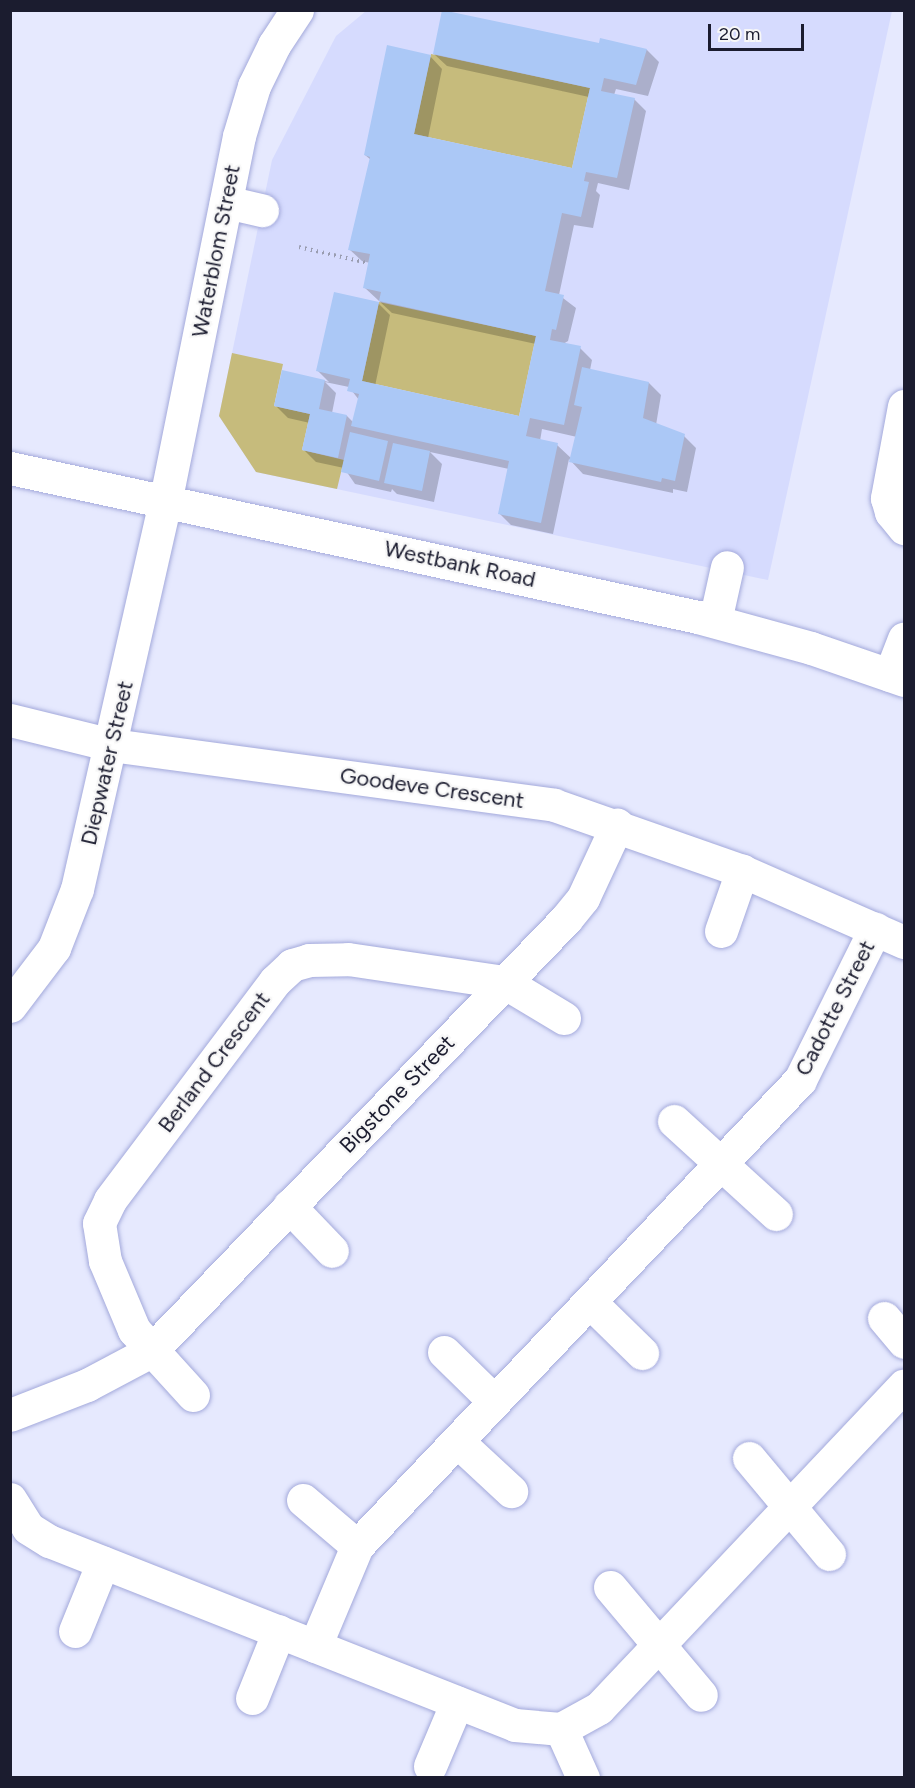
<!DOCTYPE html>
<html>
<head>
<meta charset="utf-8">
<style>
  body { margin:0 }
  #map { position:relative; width:915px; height:1788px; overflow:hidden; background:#e6e9fe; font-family:Figtree,sans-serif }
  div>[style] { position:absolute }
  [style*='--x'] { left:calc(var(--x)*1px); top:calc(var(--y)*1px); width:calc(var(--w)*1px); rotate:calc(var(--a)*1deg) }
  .built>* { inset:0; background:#d6dbfe }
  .green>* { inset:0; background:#c6bb7c }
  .shadow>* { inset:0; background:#0003 }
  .building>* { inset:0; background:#abc8f6 }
  .path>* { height:4px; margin-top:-2px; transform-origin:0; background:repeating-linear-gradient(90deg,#999cb0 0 1.5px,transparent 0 6px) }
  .roads { filter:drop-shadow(0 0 2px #a3a9db) drop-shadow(0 0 2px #a3a9db) }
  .minor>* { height:33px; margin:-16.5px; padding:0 16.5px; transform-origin:16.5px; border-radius:16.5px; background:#fff }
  span { translate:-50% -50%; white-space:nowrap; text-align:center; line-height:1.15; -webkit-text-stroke:4.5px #f7f7f7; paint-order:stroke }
  .street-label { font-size:22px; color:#1b1c2f }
  .frame { position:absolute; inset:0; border:12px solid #1b1c2f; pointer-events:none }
  .scale { position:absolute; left:708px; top:24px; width:96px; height:27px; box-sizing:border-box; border:3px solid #1b1c2f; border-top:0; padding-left:8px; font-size:18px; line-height:21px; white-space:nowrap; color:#1b1c2f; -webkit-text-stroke:4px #f7f7f7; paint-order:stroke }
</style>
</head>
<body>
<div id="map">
  <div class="built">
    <i style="clip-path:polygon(366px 11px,892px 11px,768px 580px,256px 472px,219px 416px,272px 160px,336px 36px)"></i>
  </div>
  <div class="green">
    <i style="clip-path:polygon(431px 54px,590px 88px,572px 168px,414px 134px)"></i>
    <i style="clip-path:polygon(379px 302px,536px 336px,519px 416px,362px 381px)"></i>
    <i style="clip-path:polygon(232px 353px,283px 364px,274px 406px,310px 414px,302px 450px,344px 460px,337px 489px,256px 472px,219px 416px)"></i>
  </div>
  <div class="shadow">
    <i style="clip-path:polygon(evenodd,600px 45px,647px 50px,659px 62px,648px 96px,616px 89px,614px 95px,634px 99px,646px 111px,629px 190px,598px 183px,596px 191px,600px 195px,593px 228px,574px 225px,559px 295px,576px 308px,568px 341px,563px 344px,580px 348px,592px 360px,590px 370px,649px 383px,661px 395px,656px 425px,684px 436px,696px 448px,687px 492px,673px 489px,673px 493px,583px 474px,569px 459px,553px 534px,511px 525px,499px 513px,509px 469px,430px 452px,442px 464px,434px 502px,397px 494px,392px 489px,391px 492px,355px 484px,344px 468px,316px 462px,304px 450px,310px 423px,288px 418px,276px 406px,283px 372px,329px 382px,318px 371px,378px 303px,390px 315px,375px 386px,521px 417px,536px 344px,392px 313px,365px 288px,370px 263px,362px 261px,349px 249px,371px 160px,365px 155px,430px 56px,442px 69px,428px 138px,573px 170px,589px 97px,447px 66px,434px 54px,600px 45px,325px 382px,349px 387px,359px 400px,354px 423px,347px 416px,332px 413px,336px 393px,325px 382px,600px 45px,542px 429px,577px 437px,572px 459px,557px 445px,540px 441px,542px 429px)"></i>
  </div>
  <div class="building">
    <i style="clip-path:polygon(442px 10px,599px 43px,600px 38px,647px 49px,636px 85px,604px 78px,601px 91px,635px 98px,617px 178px,586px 172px,584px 181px,589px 182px,581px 217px,562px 213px,545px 291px,564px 295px,556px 330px,552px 329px,550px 340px,581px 346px,564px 425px,530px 418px,526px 436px,558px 443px,541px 523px,498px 514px,509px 461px,351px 426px,359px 394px,347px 391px,350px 379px,316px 371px,334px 292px,379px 302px,362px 381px,519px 416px,536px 336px,379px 301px,381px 292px,363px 288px,370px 254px,348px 250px,370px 157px,364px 155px,387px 45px,431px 55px,414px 134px,572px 168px,590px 88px,433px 54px)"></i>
    <i style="clip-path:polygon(582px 367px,649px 382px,643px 418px,685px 434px,675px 481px,662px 478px,661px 482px,569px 462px,582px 407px,574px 405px)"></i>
    <i style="clip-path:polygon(282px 370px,325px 380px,319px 409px,347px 415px,338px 458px,302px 450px,310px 414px,274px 406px)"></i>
    <i style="clip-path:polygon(350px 432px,388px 441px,379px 481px,341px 472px)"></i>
    <i style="clip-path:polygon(393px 443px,430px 451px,422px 491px,384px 483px)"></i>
  </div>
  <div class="path">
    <i style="--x:299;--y:247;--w:71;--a:13.1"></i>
  </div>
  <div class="roads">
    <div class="minor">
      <i style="--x:226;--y:202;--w:37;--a:13"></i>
      <i style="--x:904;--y:406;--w:94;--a:100.5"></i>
      <i style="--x:887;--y:498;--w:15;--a:74"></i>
      <i style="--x:891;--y:512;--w:21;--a:51"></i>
      <i style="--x:10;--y:468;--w:704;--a:12.22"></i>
      <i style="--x:698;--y:617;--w:117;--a:15.3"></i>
      <i style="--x:811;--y:648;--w:98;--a:19"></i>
      <i style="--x:715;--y:621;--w:55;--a:-77.5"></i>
      <i style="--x:890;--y:675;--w:39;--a:-69"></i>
      <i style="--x:10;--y:720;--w:105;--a:13.8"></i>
      <i style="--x:112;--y:745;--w:446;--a:7.7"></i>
      <i style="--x:554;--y:805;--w:199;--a:19.3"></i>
      <i style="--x:742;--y:871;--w:177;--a:23.7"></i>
      <i style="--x:721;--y:931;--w:64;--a:-70.7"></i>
      <i style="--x:10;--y:1006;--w:73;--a:-52.8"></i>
      <i style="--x:54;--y:948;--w:63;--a:-68.7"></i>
      <i style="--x:77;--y:889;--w:396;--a:-77.2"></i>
      <i style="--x:165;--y:503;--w:374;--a:-78.6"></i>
      <i style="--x:239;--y:136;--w:52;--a:-73.3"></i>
      <i style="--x:254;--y:86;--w:46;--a:-64"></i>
      <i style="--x:274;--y:45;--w:42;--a:-56.7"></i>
      <i style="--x:674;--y:1121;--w:138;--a:42.4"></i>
      <i style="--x:289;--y:1206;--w:62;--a:46.3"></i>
      <i style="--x:590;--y:1302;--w:73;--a:44.4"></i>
      <i style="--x:884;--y:1318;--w:31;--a:50"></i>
      <i style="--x:444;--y:1352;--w:70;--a:44.4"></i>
      <i style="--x:193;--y:1395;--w:88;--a:-132.2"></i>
      <i style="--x:134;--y:1330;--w:75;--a:-112.8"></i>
      <i style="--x:105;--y:1261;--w:38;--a:-99"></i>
      <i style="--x:99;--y:1223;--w:25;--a:-64"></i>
      <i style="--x:110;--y:1200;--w:274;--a:-53"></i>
      <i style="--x:275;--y:981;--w:23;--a:-43"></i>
      <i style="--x:292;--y:965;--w:18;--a:-16"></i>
      <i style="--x:309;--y:960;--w:39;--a:-1"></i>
      <i style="--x:348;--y:959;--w:158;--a:8.4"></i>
      <i style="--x:504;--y:982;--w:70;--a:31"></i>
      <i style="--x:10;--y:1415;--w:83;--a:-21.3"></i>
      <i style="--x:87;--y:1385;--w:72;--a:-28"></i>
      <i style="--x:151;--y:1351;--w:599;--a:-46.15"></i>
      <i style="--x:566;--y:919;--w:27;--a:-51"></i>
      <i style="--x:583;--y:898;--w:81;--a:-65"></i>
      <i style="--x:457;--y:1441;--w:74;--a:42.8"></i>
      <i style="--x:749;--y:1458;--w:125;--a:50.2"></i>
      <i style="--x:10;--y:1499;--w:34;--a:58"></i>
      <i style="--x:28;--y:1528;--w:25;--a:32"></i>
      <i style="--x:49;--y:1541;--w:501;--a:21.55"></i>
      <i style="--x:515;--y:1725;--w:46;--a:5"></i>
      <i style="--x:561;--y:1729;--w:43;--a:-28.9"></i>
      <i style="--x:599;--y:1708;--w:444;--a:-46.6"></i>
      <i style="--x:303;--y:1500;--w:71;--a:40.4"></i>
      <i style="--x:610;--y:1587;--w:141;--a:49.9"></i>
      <i style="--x:75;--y:1631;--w:74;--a:-67.9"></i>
      <i style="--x:315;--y:1646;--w:108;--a:-67.2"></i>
      <i style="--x:357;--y:1546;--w:643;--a:-46.45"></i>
      <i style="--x:800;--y:1080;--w:169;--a:-63.6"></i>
      <i style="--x:252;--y:1698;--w:72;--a:-68.1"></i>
      <i style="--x:561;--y:1729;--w:54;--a:65.8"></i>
      <i style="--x:430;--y:1766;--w:69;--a:-67.1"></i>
    </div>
  </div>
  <div class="street-label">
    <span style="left:216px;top:251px;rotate:-79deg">Waterblom Street</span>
    <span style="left:460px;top:564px;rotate:12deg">Westbank Road</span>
    <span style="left:107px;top:763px;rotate:-77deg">Diepwater Street</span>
    <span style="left:432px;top:788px;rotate:8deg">Goodeve Crescent</span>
    <span style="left:835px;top:1008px;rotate:-63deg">Cadotte Street</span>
    <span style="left:214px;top:1062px;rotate:-53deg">Berland Crescent</span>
    <span style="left:397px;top:1094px;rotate:-46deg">Bigstone Street</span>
  </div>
  <div class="frame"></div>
  <div class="scale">20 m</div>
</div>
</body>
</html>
